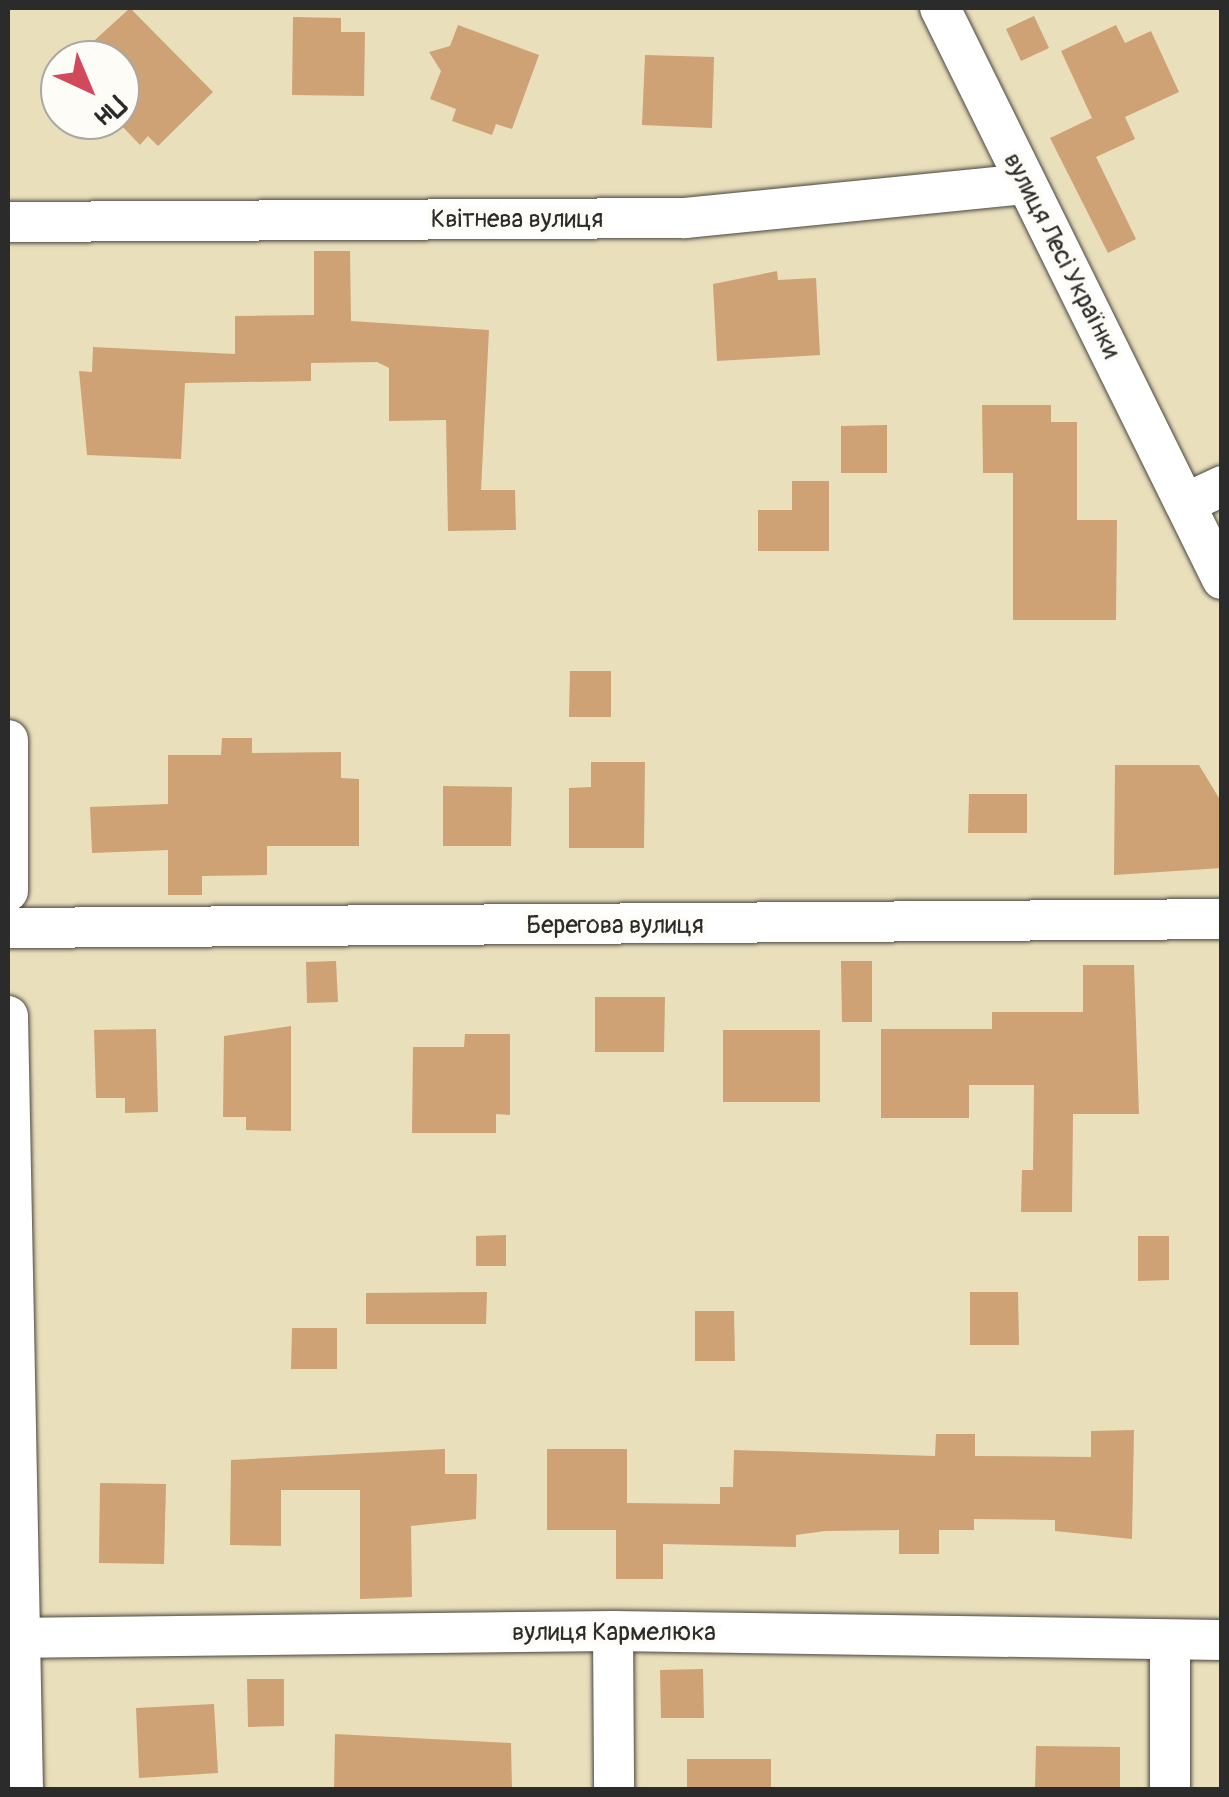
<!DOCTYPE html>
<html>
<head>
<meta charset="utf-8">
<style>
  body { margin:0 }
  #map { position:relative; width:1229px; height:1797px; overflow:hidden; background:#e9dfbb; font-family:Pangolin,sans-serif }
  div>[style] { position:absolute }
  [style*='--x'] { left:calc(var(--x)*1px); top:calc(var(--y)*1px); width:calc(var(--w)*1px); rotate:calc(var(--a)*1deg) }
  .building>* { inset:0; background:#cea275 }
  .roads { filter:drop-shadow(0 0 2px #484641) drop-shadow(0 0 2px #484641) }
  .minor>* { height:40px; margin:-20px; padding:0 20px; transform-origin:20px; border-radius:20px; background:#fff }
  span { translate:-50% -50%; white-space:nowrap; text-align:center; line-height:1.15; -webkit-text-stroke:9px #fdfcf7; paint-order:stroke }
  .street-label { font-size:25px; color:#2b2b2b }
  .frame { position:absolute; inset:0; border:10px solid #2b2b2b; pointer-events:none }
  .north { position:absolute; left:40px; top:40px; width:100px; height:100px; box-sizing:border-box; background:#fdfcf7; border:2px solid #a9a8a5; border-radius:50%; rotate:136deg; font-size:28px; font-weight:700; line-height:40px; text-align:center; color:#2b2b2b }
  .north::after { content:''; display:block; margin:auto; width:35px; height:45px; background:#d1495b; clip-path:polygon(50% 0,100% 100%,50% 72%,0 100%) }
</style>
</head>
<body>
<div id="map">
  <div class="building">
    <i style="clip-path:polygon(130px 8px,213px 92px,158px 146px,148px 136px,140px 145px,120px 124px,120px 60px,73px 60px)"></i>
    <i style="clip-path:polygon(1034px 16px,1049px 48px,1021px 61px,1006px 29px)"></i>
    <i style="clip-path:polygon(293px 17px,341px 18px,341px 32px,365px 32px,364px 96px,292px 95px)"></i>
    <i style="clip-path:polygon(458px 25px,539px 55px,512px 129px,496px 124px,492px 135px,452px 121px,456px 109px,430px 99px,441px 71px,429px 52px,450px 46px)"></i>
    <i style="clip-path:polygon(1116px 25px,1125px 43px,1151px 31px,1179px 92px,1125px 117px,1135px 139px,1096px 157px,1136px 239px,1108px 253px,1050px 138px,1092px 118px,1061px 51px)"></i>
    <i style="clip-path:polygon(645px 55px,714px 57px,712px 128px,642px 125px)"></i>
    <i style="clip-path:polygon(314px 251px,350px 251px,351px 321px,489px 330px,481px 490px,515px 490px,516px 530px,448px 531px,446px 420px,389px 421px,389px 368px,377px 362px,311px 363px,311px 381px,185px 383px,181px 459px,87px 455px,79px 371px,92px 372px,93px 347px,235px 354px,235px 316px,314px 315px)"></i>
    <i style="clip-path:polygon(777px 271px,778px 280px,816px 278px,820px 355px,717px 361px,713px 284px)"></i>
    <i style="clip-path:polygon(982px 405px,1051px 405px,1051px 422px,1077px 422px,1077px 520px,1117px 520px,1116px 620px,1013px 620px,1013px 473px,983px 473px)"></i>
    <i style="clip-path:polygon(887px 425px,887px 473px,841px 473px,841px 426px)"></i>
    <i style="clip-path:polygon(792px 481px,829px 481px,829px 551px,758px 551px,758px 510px,792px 510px)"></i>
    <i style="clip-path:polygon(570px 671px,611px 671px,611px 717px,569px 717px)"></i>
    <i style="clip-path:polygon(222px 738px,252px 738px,252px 753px,341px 752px,341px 778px,359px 779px,359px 846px,267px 846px,267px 875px,202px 876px,202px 895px,168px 895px,168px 850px,92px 853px,90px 807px,168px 804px,168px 755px,221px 755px)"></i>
    <i style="clip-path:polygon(591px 762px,645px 762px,644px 848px,569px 848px,569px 788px,591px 787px)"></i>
    <i style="clip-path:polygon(1115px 765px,1199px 765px,1222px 803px,1222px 868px,1114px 875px)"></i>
    <i style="clip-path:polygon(443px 786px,512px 787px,511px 846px,443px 846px)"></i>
    <i style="clip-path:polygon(969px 794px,1027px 794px,1027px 833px,968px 833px)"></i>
    <i style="clip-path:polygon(336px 961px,338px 1002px,307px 1003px,306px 962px)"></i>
    <i style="clip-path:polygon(841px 961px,872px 961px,872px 1022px,842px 1022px)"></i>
    <i style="clip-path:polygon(1083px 965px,1134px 965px,1139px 1114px,1073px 1114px,1072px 1212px,1021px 1212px,1022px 1170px,1033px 1170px,1034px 1085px,969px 1085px,969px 1118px,881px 1118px,881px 1029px,992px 1029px,992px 1012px,1083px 1012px)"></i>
    <i style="clip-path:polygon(595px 997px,665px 997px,664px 1052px,595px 1052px)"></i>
    <i style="clip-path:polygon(291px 1026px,291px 1131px,246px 1130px,246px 1117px,223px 1117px,224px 1036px)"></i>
    <i style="clip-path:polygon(156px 1029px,158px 1112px,125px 1113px,125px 1098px,96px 1098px,94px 1030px)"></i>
    <i style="clip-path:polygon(723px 1030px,820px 1030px,820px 1102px,723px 1102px)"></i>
    <i style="clip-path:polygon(465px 1034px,510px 1034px,510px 1115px,496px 1114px,496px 1133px,412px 1133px,413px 1047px,464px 1047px)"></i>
    <i style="clip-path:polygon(506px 1235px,506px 1266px,476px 1266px,476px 1236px)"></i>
    <i style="clip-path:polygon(1138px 1236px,1169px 1236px,1169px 1280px,1138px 1281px)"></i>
    <i style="clip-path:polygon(487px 1292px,486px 1324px,366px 1324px,366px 1293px)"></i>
    <i style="clip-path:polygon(970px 1292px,1018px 1292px,1019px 1345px,970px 1345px)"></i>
    <i style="clip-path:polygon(695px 1311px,734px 1311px,735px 1361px,695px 1361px)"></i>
    <i style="clip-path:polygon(292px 1328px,337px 1328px,337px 1369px,291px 1369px)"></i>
    <i style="clip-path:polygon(1134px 1430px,1132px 1539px,1055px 1531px,1055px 1520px,974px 1519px,974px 1530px,939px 1530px,939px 1554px,899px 1554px,899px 1530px,825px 1531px,796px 1535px,796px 1547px,663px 1544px,663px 1579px,616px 1579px,616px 1530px,547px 1530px,547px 1449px,627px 1449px,627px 1503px,720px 1504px,720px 1487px,733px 1487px,734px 1450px,935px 1456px,936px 1434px,975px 1434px,975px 1456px,1091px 1457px,1091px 1431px)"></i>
    <i style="clip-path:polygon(445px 1449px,445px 1474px,477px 1474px,476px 1519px,411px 1526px,412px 1597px,360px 1599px,360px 1490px,281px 1490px,281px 1546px,230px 1545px,231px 1460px)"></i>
    <i style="clip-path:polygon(100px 1483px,166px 1484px,164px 1564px,99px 1563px)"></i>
    <i style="clip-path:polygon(703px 1669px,704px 1718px,661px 1718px,660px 1670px)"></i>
    <i style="clip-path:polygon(247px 1679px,284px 1679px,284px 1726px,248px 1727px)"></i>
    <i style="clip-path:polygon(214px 1704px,218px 1773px,139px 1778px,136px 1708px)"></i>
    <i style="clip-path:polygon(335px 1734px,511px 1743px,512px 1790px,334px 1790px)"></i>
    <i style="clip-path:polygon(1036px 1746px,1120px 1747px,1120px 1790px,1035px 1790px)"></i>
    <i style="clip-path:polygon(687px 1759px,771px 1759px,771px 1790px,687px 1790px)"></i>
  </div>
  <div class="roads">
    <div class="minor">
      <i style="--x:940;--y:8;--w:637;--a:63.72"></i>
      <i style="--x:8;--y:222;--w:677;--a:-0.34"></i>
      <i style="--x:685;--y:218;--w:341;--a:-5.7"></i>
      <i style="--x:1186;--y:503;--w:40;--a:-25"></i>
      <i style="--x:8;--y:740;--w:151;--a:90"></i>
      <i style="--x:8;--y:928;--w:1214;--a:-0.42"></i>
      <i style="--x:8;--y:1016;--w:774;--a:88.89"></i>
      <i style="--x:613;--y:1631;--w:159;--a:89.6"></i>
      <i style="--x:8;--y:1638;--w:605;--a:-0.66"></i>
      <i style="--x:613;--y:1631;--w:609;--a:0.85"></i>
      <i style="--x:1170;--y:1790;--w:150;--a:-90"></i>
    </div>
  </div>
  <div class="street-label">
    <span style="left:517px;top:220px">Квітнева вулиця</span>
    <span style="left:1061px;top:256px;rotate:63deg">вулиця Лесі Українки</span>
    <span style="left:615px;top:926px">Берегова вулиця</span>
    <span style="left:614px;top:1633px">вулиця Кармелюка</span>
  </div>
  <div class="frame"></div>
  <div class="north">Пн</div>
</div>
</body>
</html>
